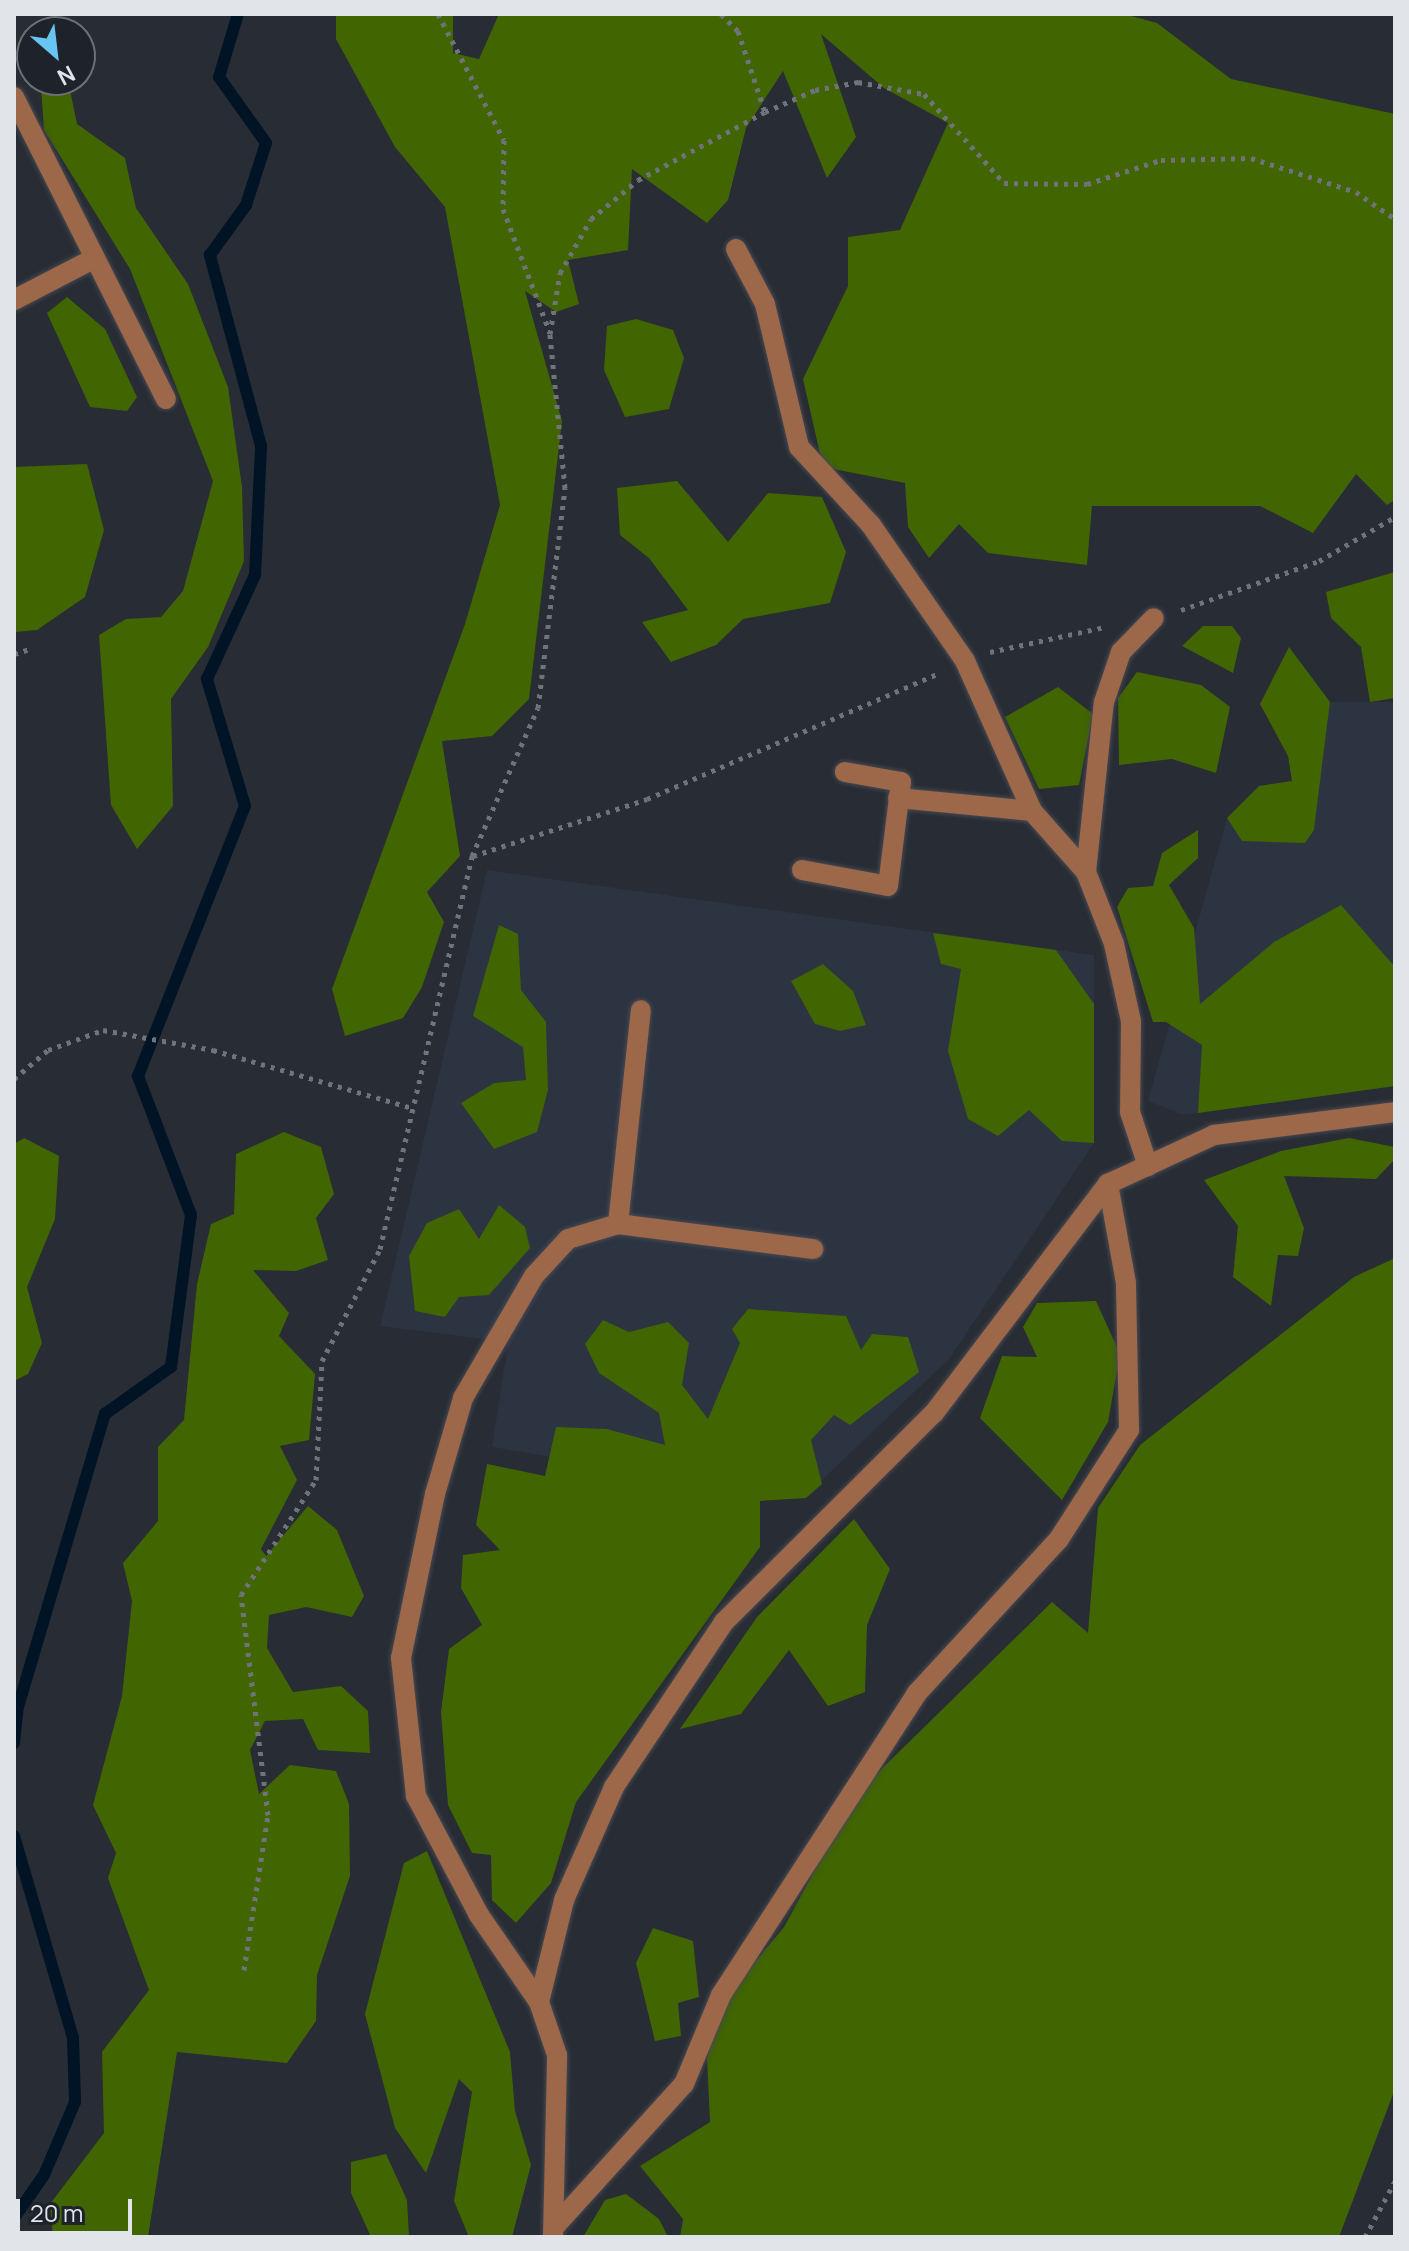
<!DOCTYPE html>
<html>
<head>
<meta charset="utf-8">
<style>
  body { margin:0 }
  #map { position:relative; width:1409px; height:2251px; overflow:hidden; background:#282c34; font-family:Manrope,sans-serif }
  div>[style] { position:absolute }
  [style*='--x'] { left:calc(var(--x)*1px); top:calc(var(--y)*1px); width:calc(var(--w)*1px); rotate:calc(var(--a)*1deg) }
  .built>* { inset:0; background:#2c3341 }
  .forest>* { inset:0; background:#416500 }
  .stream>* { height:12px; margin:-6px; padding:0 6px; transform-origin:6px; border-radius:6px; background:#001426 }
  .path>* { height:5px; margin-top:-2.5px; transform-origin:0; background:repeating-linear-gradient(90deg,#70737a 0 4px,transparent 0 10px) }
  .roads { filter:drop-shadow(0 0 2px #464951) drop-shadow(0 0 2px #464951) }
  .minor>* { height:20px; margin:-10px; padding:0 10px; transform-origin:10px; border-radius:10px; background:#9d6749 }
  span { translate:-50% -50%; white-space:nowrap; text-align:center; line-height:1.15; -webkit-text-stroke:6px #1e222a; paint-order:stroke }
  .frame { position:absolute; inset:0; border:16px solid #e1e4e9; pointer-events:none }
  .north { position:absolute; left:16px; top:16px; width:80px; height:80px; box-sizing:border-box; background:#1e222a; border:2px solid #6c7076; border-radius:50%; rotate:152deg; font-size:22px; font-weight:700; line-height:32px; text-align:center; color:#e1e4e9 }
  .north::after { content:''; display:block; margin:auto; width:28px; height:36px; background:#68c4f0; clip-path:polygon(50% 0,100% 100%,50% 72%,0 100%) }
  .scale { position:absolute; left:16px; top:2199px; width:116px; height:36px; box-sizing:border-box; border:4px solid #e1e4e9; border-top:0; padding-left:10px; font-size:24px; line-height:28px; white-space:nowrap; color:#e1e4e9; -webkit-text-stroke:6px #1e222a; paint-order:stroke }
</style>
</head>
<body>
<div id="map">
  <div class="built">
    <i style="clip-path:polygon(1330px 702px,1395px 702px,1395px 1086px,1183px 1115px,1148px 1101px,1227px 818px,1314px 830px)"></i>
    <i style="clip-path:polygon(487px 870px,1094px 955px,1094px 1143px,949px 1359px,802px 1499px,492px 1447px,508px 1342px,380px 1326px)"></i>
  </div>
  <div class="forest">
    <i style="clip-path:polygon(336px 14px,453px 14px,453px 53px,479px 59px,499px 14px,1124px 14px,1157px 23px,1231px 79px,1395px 114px,1395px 500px,1387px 505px,1356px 474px,1313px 533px,1260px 506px,1092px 506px,1087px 565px,988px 553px,959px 524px,929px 558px,908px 527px,905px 483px,823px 467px,803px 379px,848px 286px,848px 237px,900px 230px,948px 123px,884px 88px,821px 34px,856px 137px,827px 178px,783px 71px,746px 128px,728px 200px,707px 223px,632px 169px,628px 250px,568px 260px,579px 304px,556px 312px,525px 291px,562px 421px,529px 699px,492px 736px,442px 741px,460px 856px,427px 892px,444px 922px,422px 987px,403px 1018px,345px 1036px,332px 989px,465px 624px,500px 505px,445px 207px,395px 147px,336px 39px)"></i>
    <i style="clip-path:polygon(55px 80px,68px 80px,77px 124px,125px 158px,136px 208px,188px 284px,228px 387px,242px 487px,244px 561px,208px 647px,171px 699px,173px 806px,137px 849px,111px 805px,99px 635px,126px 619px,161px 617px,183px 591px,213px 481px,130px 269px,44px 130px,41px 87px)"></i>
    <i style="clip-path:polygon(67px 297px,105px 329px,137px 397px,127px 411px,90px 407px,47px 313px)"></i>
    <i style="clip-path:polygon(636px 319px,673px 330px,684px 358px,669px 409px,625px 417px,604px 370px,607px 326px)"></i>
    <i style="clip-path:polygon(87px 464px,104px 530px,85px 597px,37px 630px,14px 632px,14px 467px)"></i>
    <i style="clip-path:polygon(677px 481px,728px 542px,768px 493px,822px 497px,846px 552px,830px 603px,743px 619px,716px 645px,671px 662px,642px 622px,688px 610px,649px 558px,620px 535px,617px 488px)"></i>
    <i style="clip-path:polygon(1395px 572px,1395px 698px,1370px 702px,1361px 647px,1331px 618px,1326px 592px)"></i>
    <i style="clip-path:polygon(1203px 626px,1232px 626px,1241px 638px,1233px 673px,1182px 646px)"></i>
    <i style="clip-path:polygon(1289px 647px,1330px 702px,1314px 830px,1305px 843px,1242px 841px,1227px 818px,1259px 786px,1292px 781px,1288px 756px,1260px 704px)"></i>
    <i style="clip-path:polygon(1137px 672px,1201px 685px,1230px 707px,1216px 773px,1172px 759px,1119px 765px,1118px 698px)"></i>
    <i style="clip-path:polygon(1058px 687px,1093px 714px,1079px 785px,1039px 789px,1005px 717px)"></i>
    <i style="clip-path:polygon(1198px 830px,1198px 858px,1169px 885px,1194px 928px,1200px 1004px,1274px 942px,1341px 905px,1395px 967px,1395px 1086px,1198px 1113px,1202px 1045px,1166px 1022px,1153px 1022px,1117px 907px,1128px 888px,1153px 886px,1162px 853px)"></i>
    <i style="clip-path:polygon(499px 925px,518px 934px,521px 990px,546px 1022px,548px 1090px,537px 1132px,494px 1149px,461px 1103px,494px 1083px,526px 1080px,523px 1047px,473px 1016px)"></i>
    <i style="clip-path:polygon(933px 933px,1056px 950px,1094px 1004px,1094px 1143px,1062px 1141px,1029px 1110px,998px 1136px,968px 1119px,948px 1051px,961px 969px,941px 964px)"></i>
    <i style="clip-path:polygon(823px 964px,853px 991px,866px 1025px,840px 1031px,815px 1024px,791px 981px)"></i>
    <i style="clip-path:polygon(284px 1132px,321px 1147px,334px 1194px,316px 1218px,328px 1260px,296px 1271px,253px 1270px,289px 1313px,279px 1336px,315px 1374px,309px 1440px,280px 1446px,297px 1480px,261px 1549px,266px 1556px,308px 1506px,337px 1530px,364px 1596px,352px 1617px,306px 1607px,269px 1615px,267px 1648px,293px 1692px,341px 1686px,368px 1711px,370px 1753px,318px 1750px,303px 1719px,265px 1721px,250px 1750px,259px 1794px,290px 1765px,336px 1771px,349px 1804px,350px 1876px,317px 1975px,316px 2021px,287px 2063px,177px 2052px,148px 2237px,53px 2237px,50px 2204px,104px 2133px,102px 2052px,149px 1990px,108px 1878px,116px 1853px,93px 1805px,122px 1696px,132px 1601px,123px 1563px,158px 1521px,158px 1447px,184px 1420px,197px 1284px,211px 1224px,234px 1214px,236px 1154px)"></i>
    <i style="clip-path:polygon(24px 1138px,59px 1156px,55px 1219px,27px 1287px,42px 1343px,28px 1374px,14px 1381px,14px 1144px)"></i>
    <i style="clip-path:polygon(1349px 1138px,1395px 1147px,1395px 1159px,1376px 1179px,1284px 1176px,1304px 1228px,1298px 1256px,1278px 1255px,1271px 1306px,1233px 1277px,1238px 1226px,1204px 1180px,1281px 1151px)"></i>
    <i style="clip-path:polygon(499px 1205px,525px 1227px,530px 1248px,489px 1295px,459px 1297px,445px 1317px,415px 1311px,409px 1256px,427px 1223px,459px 1209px,479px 1239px)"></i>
    <i style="clip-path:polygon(1395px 1258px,1395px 2089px,1339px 2237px,680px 2237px,683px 2219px,640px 2166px,710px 2122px,707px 2058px,722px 2002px,784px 1927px,856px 1794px,1052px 1602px,1088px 1633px,1098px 1508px,1140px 1445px,1354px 1277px)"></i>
    <i style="clip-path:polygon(1096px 1301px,1120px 1354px,1108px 1422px,1062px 1500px,980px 1418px,1002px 1356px,1037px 1357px,1023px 1327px,1037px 1303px)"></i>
    <i style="clip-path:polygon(748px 1309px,846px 1316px,861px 1350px,872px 1334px,908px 1337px,919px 1372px,850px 1425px,834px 1415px,811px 1440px,822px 1484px,806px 1498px,760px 1501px,760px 1547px,576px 1802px,551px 1883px,516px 1923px,492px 1900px,491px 1855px,472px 1853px,448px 1805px,441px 1712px,449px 1649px,482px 1625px,461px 1588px,463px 1555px,500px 1550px,476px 1525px,487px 1464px,545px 1476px,556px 1427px,607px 1429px,665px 1445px,659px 1413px,599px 1373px,585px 1344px,603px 1320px,629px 1332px,668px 1322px,689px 1343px,682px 1385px,708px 1419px,740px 1343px,732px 1329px)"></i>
    <i style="clip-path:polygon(854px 1519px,890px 1569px,867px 1625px,865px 1692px,828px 1706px,789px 1650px,741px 1714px,680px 1729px,757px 1617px)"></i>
    <i style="clip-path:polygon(427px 1851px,510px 2052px,515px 2111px,531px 2165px,512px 2237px,469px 2237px,454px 2201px,472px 2092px,459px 2079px,426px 2173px,395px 2128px,365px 2014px,404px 1863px)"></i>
    <i style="clip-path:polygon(653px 1928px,693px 1941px,699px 1997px,678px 2003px,681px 2036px,655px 2041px,636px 1963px)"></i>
    <i style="clip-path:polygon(386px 2154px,407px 2200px,409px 2237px,371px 2237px,351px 2193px,351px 2162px)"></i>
    <i style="clip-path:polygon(626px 2194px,659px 2219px,668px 2237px,583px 2237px,605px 2200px)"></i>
  </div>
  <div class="stream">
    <i style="--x:14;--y:1743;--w:36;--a:-84"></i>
    <i style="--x:18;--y:1707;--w:306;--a:-73.5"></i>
    <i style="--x:105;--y:1414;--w:81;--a:-35.5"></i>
    <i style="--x:171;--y:1367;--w:153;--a:-82.5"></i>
    <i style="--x:191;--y:1215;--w:149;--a:-110.9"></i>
    <i style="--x:138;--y:1076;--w:290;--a:-68.4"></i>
    <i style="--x:245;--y:806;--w:133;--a:-106.7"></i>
    <i style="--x:207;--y:679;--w:115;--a:-65.2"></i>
    <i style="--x:255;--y:575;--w:129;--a:-87.3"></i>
    <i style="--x:261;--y:446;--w:198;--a:-105"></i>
    <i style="--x:210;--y:255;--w:62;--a:-54.2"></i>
    <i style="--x:246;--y:205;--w:65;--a:-72.1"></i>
    <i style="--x:266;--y:143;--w:81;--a:-125.5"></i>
    <i style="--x:219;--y:77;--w:66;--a:-73.2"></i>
    <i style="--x:14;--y:1836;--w:210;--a:73.7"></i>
    <i style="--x:73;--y:2038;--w:64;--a:88.2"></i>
    <i style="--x:75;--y:2102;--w:79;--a:113"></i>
    <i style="--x:44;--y:2175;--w:52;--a:124.9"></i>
  </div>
  <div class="path">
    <i style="--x:438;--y:14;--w:142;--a:62.4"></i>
    <i style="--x:504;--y:140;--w:69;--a:90.8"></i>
    <i style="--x:503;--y:209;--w:133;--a:69.2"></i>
    <i style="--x:721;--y:14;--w:24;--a:45"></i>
    <i style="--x:738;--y:31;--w:85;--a:71.6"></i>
    <i style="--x:765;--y:112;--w:55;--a:-23.7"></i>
    <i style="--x:815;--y:90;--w:44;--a:-10.5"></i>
    <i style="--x:858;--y:82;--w:67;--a:10.3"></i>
    <i style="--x:924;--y:94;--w:120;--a:48"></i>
    <i style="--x:1004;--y:183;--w:83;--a:0.7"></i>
    <i style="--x:1087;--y:184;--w:78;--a:-18"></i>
    <i style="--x:1161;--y:160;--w:90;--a:-1.3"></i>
    <i style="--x:1251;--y:158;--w:110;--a:17.9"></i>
    <i style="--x:1356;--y:192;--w:47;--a:34.7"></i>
    <i style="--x:1181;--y:610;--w:146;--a:-19.5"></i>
    <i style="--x:1319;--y:561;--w:88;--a:-30.1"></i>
    <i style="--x:990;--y:652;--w:118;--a:-12.3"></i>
    <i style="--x:14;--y:654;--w:16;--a:-18"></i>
    <i style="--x:473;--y:856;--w:183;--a:-18.1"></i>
    <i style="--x:647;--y:799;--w:319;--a:-23.3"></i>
    <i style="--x:14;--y:1079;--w:45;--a:-40.5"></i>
    <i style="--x:48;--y:1050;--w:59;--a:-20"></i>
    <i style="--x:103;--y:1030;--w:112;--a:10.3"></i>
    <i style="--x:213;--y:1050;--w:208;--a:16.2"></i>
    <i style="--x:244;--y:1970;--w:157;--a:-81.2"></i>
    <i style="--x:268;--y:1815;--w:222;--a:-97"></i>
    <i style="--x:241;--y:1595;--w:137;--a:-56.9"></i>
    <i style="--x:316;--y:1480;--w:119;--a:-87.1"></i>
    <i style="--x:322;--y:1361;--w:126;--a:-62.6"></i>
    <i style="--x:380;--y:1249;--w:404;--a:-76.8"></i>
    <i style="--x:472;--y:856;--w:162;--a:-66"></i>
    <i style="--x:538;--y:708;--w:222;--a:-83"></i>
    <i style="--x:565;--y:488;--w:155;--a:-95.6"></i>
    <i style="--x:550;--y:334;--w:62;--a:-80.7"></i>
    <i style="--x:560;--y:273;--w:62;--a:-60.1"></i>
    <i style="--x:591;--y:219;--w:61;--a:-39.7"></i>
    <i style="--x:638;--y:180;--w:144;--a:-28.2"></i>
    <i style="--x:1365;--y:2237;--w:64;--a:-61.8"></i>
  </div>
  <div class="roads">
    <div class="minor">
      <i style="--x:14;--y:97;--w:338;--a:63.3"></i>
      <i style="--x:736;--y:249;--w:62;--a:62.2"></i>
      <i style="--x:765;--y:304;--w:147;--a:76.6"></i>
      <i style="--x:799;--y:447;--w:106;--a:47.3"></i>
      <i style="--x:871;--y:525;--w:165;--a:55.3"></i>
      <i style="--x:965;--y:661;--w:164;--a:65.9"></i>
      <i style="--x:14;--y:300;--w:91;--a:-27.4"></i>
      <i style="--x:898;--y:798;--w:135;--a:5.5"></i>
      <i style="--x:1032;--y:811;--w:81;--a:48.5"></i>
      <i style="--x:1086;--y:872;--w:77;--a:68.7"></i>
      <i style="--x:1114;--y:944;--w:79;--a:77.6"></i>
      <i style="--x:1131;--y:1021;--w:91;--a:90.6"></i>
      <i style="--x:1130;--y:1112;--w:57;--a:71.6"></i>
      <i style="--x:802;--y:870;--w:87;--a:10.5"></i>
      <i style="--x:888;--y:886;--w:105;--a:-82.9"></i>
      <i style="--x:901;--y:782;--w:57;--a:-169.9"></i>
      <i style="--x:1086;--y:872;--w:171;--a:-84"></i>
      <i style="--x:1104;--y:702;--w:53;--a:-71.2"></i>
      <i style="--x:1121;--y:652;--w:47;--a:-45.9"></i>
      <i style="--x:618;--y:1224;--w:215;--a:-83.9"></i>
      <i style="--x:539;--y:2002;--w:105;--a:-76.2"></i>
      <i style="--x:564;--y:1900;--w:124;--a:-66.1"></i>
      <i style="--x:614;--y:1787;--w:198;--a:-56.3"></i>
      <i style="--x:724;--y:1622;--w:296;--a:-44.9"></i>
      <i style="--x:934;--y:1413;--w:288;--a:-52.8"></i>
      <i style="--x:1108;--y:1184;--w:117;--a:-24.8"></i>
      <i style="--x:1214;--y:1135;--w:182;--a:-7.2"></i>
      <i style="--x:556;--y:2225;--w:190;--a:-47.8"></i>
      <i style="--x:684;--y:2084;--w:96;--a:-67.4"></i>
      <i style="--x:721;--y:1995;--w:360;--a:-57"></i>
      <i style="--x:917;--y:1693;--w:209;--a:-47.3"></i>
      <i style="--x:1059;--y:1539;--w:130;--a:-57.3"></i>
      <i style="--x:1129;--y:1430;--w:147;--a:-91.2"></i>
      <i style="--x:1126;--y:1283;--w:101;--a:-100.3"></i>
      <i style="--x:553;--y:2237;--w:182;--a:-88.7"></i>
      <i style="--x:557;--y:2055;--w:56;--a:-108.8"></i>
      <i style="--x:539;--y:2002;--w:106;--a:-124.6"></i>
      <i style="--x:479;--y:1915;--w:135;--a:-117.9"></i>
      <i style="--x:416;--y:1796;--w:139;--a:-96.2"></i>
      <i style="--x:401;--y:1658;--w:167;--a:-78.3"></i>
      <i style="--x:435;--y:1494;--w:100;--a:-73.7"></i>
      <i style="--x:463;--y:1398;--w:141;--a:-59.8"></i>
      <i style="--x:534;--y:1276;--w:50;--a:-47.4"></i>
      <i style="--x:568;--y:1239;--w:52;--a:-16.7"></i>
      <i style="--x:618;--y:1224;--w:197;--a:7.3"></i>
    </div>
  </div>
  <div class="frame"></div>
  <div class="north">N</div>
  <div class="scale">20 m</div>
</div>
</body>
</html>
